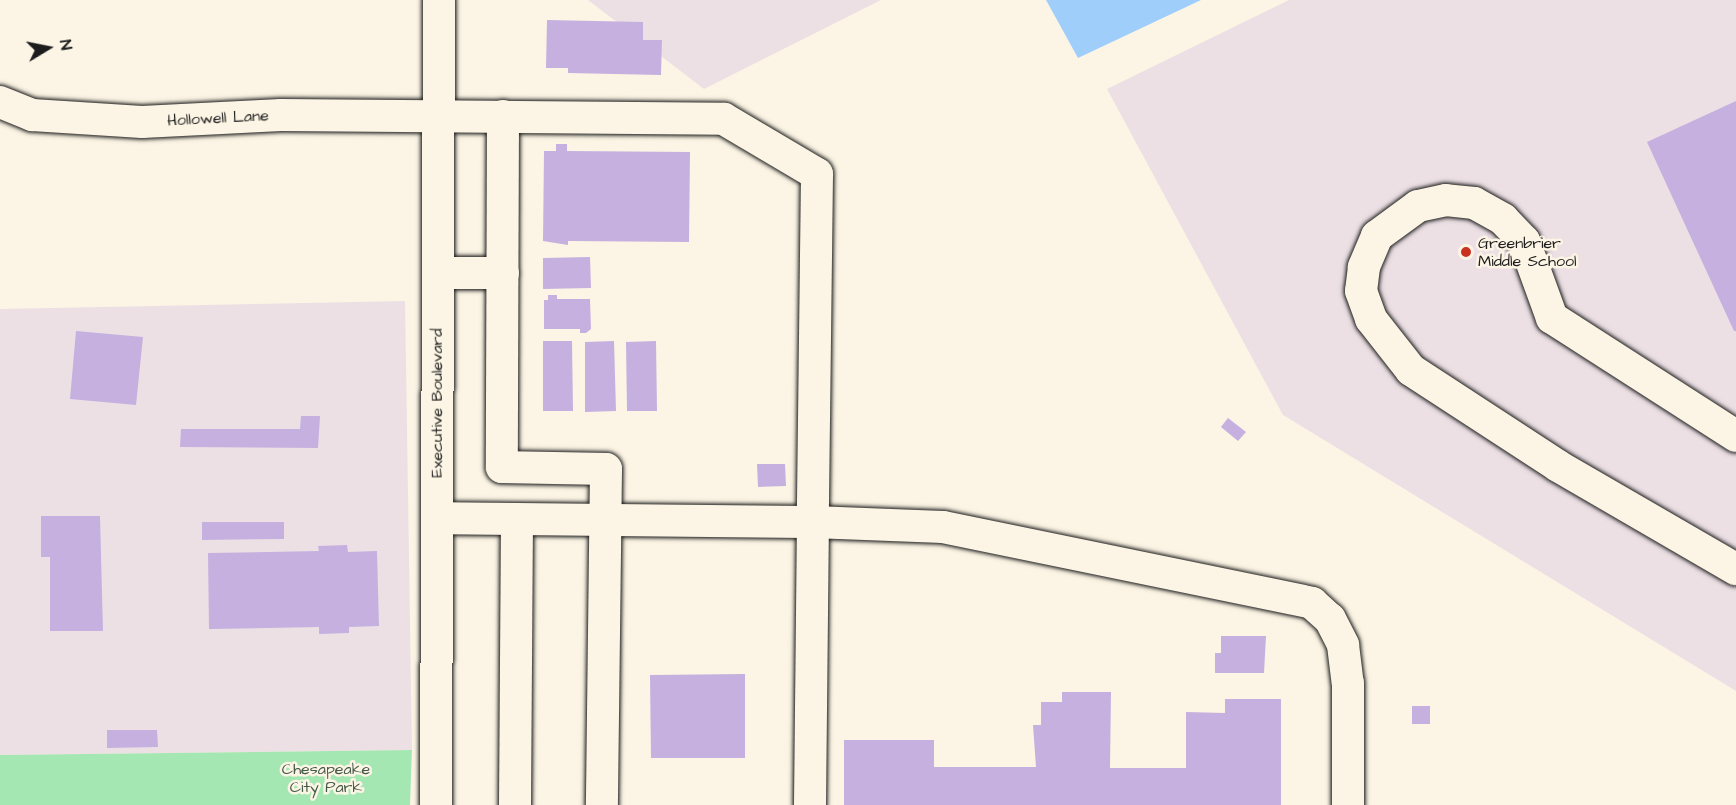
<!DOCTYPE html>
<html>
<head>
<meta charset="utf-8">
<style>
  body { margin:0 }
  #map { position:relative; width:1736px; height:805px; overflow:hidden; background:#fcf5e5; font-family:"Architects Daughter",sans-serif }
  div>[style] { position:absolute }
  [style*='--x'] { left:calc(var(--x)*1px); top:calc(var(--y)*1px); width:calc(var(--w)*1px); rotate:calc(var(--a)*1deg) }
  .built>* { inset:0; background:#ece0e4 }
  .green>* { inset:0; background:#a4e7b2 }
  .water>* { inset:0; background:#a0cefb }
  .building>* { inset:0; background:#c5b0e0 }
  .roads { filter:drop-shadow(0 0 2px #1c1c1c) drop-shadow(0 0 2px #1c1c1c) }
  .minor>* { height:32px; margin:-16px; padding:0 16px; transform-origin:16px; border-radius:16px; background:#fcf5e5 }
  .dots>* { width:16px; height:16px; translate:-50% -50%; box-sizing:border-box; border:3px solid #fcf5e5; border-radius:50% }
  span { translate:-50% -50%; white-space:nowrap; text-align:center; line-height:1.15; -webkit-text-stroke:5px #fcf5e5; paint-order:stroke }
  .street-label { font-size:16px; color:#1c1c1c }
  .poi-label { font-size:16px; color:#1c1c1c }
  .left { translate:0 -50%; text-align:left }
  .park-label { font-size:16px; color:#455949 }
  .north { position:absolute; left:18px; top:18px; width:60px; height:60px; -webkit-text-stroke:4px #fcf5e5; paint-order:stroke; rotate:80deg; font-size:16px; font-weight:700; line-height:24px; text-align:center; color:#1c1c1c }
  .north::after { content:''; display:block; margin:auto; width:21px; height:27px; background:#1c1c1c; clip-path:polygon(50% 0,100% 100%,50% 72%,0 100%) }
</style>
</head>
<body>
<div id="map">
  <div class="built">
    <i style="clip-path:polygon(588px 0,881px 0,704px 89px)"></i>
    <i style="clip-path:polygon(1289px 0,1736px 0,1736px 691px,1283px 415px,1107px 89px)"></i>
    <i style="clip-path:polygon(405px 301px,412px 750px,0 755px,0 309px)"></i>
  </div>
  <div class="green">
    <i style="clip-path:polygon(412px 750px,410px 805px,0 805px,0 755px)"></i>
  </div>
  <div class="water">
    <i style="clip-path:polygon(1046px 0,1201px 0,1078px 58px)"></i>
  </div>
  <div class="building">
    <i style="clip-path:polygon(547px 20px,643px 22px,643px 40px,662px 40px,661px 75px,568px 73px,568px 68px,546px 68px)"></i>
    <i style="clip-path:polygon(1736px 101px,1736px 331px,1734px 331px,1647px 142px)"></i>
    <i style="clip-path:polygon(556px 144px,567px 144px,567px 151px,690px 152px,689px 242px,568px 241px,568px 245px,543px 241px,544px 151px,556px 151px)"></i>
    <i style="clip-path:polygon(590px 257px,591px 288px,543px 289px,543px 258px)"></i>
    <i style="clip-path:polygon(548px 295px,557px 295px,557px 299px,590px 299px,591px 329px,586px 333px,580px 333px,580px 329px,544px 329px,544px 300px,548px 300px)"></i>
    <i style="clip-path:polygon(76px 331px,143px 337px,136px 405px,70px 399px)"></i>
    <i style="clip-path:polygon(543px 341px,572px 341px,573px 411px,543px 411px)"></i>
    <i style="clip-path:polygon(614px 341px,616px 411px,585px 412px,585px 342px)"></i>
    <i style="clip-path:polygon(656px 341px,657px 411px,627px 411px,626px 342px)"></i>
    <i style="clip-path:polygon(301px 416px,320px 416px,318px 448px,180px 447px,181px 429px,300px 429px)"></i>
    <i style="clip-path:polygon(1228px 418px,1246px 432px,1238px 441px,1221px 427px)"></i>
    <i style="clip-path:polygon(757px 464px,785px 464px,786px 486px,758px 487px)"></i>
    <i style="clip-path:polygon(41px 516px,100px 516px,103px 631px,50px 631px,50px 557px,41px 557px)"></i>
    <i style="clip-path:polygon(202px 522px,284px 522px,284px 539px,202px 540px)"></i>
    <i style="clip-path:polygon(347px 545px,348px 552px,377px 551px,379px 626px,349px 627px,349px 633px,319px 634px,319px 627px,209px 629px,208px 553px,319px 551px,318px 546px)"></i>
    <i style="clip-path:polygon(1221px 636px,1266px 636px,1264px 673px,1215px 673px,1215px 653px,1221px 653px)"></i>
    <i style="clip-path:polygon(745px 674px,745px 758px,651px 758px,650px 675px)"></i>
    <i style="clip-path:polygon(1062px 692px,1111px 692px,1110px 768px,1186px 768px,1186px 712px,1225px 713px,1225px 699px,1281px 699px,1281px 805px,844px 805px,844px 740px,934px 740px,934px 767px,1036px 767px,1033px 725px,1041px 725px,1041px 702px,1062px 702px)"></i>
    <i style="clip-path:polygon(1412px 706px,1430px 706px,1430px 724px,1412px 724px)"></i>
    <i style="clip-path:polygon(107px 730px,157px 730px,158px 747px,107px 748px)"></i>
  </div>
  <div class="roads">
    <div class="minor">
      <i style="--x:0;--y:102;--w:35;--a:22"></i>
      <i style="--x:32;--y:115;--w:110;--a:3.6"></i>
      <i style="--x:142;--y:122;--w:139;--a:-2.9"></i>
      <i style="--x:281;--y:115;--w:443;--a:0.5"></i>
      <i style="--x:724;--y:119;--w:108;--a:30.6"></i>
      <i style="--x:817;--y:174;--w:348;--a:90.7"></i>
      <i style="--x:813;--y:522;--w:376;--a:-179.4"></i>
      <i style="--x:503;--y:116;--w:351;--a:90.2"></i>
      <i style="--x:502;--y:467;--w:104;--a:1.1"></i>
      <i style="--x:606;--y:469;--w:336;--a:90.7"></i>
      <i style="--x:438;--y:273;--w:65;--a:0"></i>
      <i style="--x:1736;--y:436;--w:219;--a:-147.3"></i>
      <i style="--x:1552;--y:318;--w:82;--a:-110"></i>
      <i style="--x:1524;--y:241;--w:30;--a:-134"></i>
      <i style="--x:1503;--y:219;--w:33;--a:-151"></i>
      <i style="--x:1474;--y:203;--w:28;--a:-174"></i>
      <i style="--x:1446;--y:200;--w:29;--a:168"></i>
      <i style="--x:1418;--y:206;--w:51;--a:143.8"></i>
      <i style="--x:1377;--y:236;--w:34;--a:113"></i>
      <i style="--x:1364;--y:267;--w:24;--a:97"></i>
      <i style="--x:1361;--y:291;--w:30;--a:70"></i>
      <i style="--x:1371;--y:319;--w:65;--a:51.9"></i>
      <i style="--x:1411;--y:370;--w:176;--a:33.1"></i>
      <i style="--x:1558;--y:466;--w:206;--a:30.1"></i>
      <i style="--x:436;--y:805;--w:805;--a:-89.79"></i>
      <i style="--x:515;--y:805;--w:286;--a:-89.6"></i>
      <i style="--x:810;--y:805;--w:283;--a:-89.4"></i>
      <i style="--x:813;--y:522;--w:130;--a:2.2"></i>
      <i style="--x:943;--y:527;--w:377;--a:11.6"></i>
      <i style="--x:1312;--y:603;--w:24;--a:42"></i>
      <i style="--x:1330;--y:619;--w:29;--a:63"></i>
      <i style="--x:1343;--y:645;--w:38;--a:83"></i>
      <i style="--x:1348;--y:683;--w:122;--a:90"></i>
    </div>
  </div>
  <div class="dots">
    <i style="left:1466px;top:252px;background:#c8321e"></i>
  </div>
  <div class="street-label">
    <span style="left:218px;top:118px;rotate:-3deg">Hollowell Lane</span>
    <span style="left:437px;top:403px;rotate:-90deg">Executive Boulevard</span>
  </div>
  <div class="poi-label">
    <span class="left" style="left:1478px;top:252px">Greenbrier<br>Middle School</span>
  </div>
  <div class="park-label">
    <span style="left:326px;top:778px">Chesapeake<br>City Park</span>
  </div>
  <div class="north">N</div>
</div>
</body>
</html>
